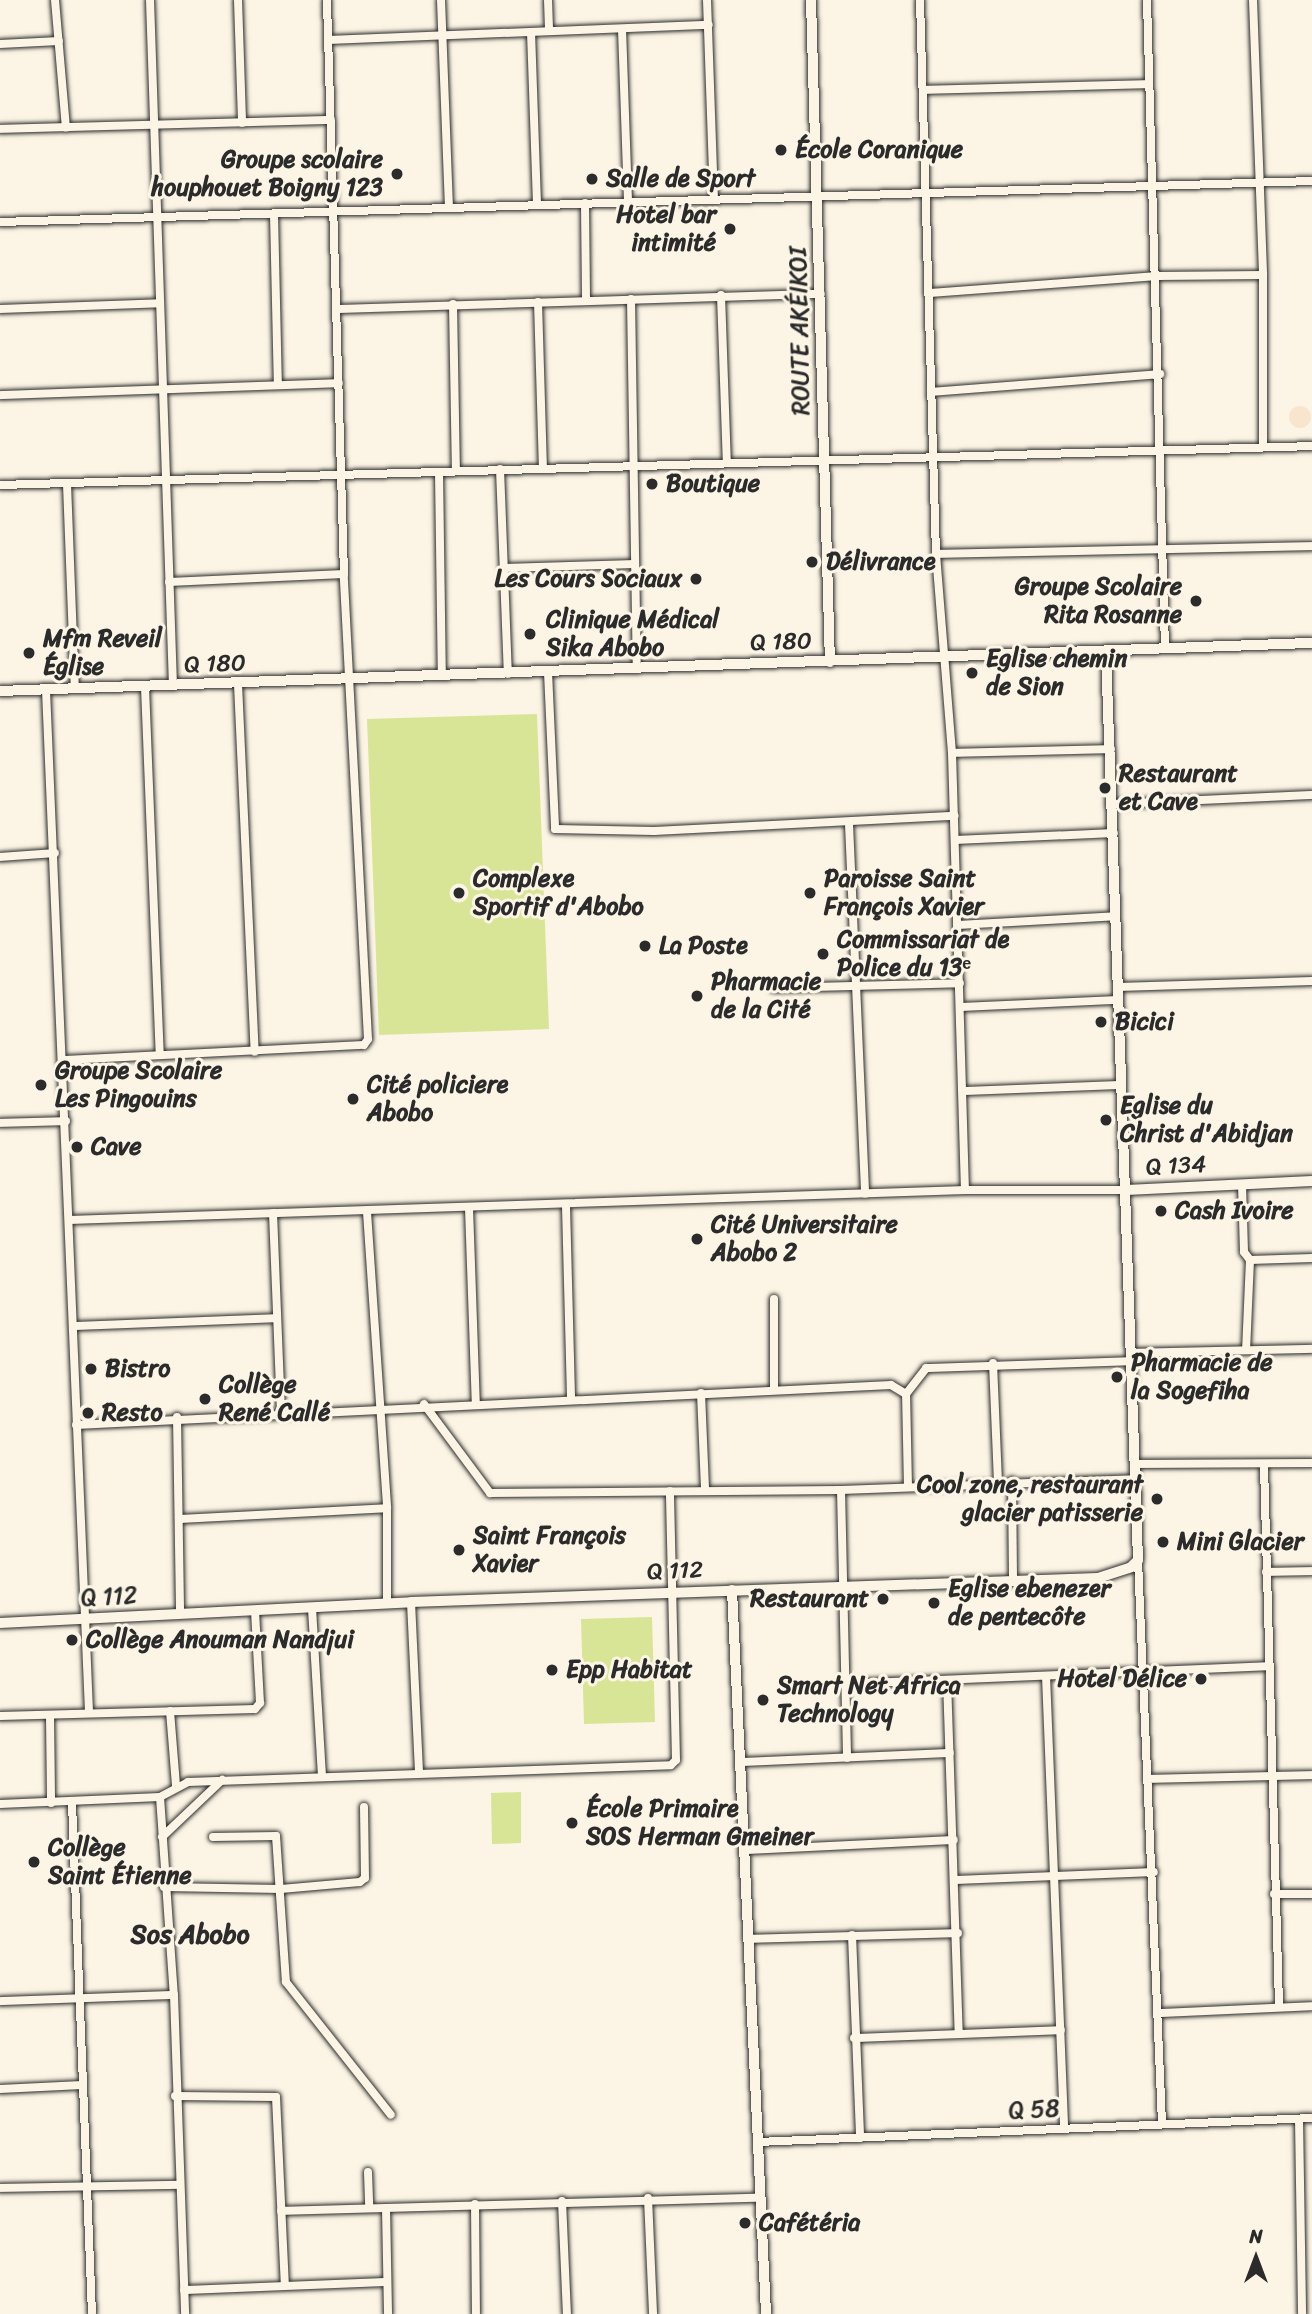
<!DOCTYPE html>
<html>
<head>
<meta charset="utf-8">
<style>
  body { margin:0 }
  #map { position:relative; width:1312px; height:2314px; overflow:hidden; background:#fcf5e5; font-family:Sriracha,sans-serif }
  div>[style] { position:absolute }
  [style*='--x'] { left:calc(var(--x)*1px); top:calc(var(--y)*1px); width:calc(var(--w)*1px); rotate:calc(var(--a)*1deg) }
  .built>* { inset:0; background:#f7e5ce }
  .round { border-radius:50% }
  .green>* { inset:0; background:#d8e597 }
  .roads { filter:drop-shadow(0 0 2px #2b2b2b) drop-shadow(0 0 2px #2b2b2b) }
  .minor>* { height:8px; margin:-4px; padding:0 4px; transform-origin:4px; border-radius:4px; background:#fcf5e5 }
  .tertiary>* { height:10px; margin:-5px; padding:0 5px; transform-origin:5px; border-radius:5px; background:#fcf5e5 }
  .dots>* { width:19px; height:19px; translate:-50% -50%; box-sizing:border-box; border:4px solid #fcf5e5; border-radius:50% }
  span { translate:-50% -50%; white-space:nowrap; text-align:center; line-height:1.15; -webkit-text-stroke:6px #fcf5e5; paint-order:stroke }
  .poi-label { font-size:24px; color:#2b2b2b; font-weight:700 }
  .left { translate:0 -50%; text-align:left }
  .right { translate:-100% -50%; text-align:right }
  .street-label { font-size:24px; color:#2b2b2b }
  .neighbourhood-label { font-size:26px; color:#2b2b2b; font-weight:700 }
  .north { position:absolute; left:1221px; top:2223px; width:70px; height:70px; -webkit-text-stroke:5px #fcf5e5; paint-order:stroke; rotate:0deg; font-size:19px; font-weight:700; line-height:28px; text-align:center; color:#2b2b2b }
  .north::after { content:''; display:block; margin:auto; width:24px; height:32px; background:#2b2b2b; clip-path:polygon(50% 0,100% 100%,50% 72%,0 100%) }
</style>
</head>
<body>
<div id="map">
  <div class="built">
    <i class="round" style="left:1289px;top:406px;width:22px;height:22px"></i>
  </div>
  <div class="green">
    <i style="clip-path:polygon(537px 714px,549px 1029px,379px 1035px,367px 719px)"></i>
    <i style="clip-path:polygon(652px 1617px,655px 1722px,584px 1724px,581px 1619px)"></i>
    <i style="clip-path:polygon(521px 1792px,521px 1843px,492px 1844px,491px 1793px)"></i>
  </div>
  <div class="roads">
    <div class="minor">
      <i style="--x:55;--y:0;--w:128;--a:85.1"></i>
      <i style="--x:150;--y:0;--w:686;--a:88.08"></i>
      <i style="--x:238;--y:0;--w:123;--a:88.1"></i>
      <i style="--x:441;--y:0;--w:208;--a:87.8"></i>
      <i style="--x:548;--y:0;--w:31;--a:88"></i>
      <i style="--x:707;--y:0;--w:200;--a:88"></i>
      <i style="--x:920;--y:0;--w:554;--a:88.35"></i>
      <i style="--x:936;--y:554;--w:200;--a:85.4"></i>
      <i style="--x:952;--y:753;--w:437;--a:88.3"></i>
      <i style="--x:1147;--y:0;--w:648;--a:88.41"></i>
      <i style="--x:1253;--y:0;--w:275;--a:87.9"></i>
      <i style="--x:1263;--y:275;--w:170;--a:90"></i>
      <i style="--x:622;--y:29;--w:172;--a:88"></i>
      <i style="--x:531;--y:32;--w:172;--a:88"></i>
      <i style="--x:328;--y:40;--w:381;--a:-2.3"></i>
      <i style="--x:0;--y:44;--w:59;--a:-2.9"></i>
      <i style="--x:923;--y:90;--w:226;--a:-1.5"></i>
      <i style="--x:0;--y:129;--w:331;--a:-1.6"></i>
      <i style="--x:585;--y:203;--w:98;--a:89.4"></i>
      <i style="--x:274;--y:214;--w:170;--a:88.7"></i>
      <i style="--x:0;--y:222;--w:1313;--a:-1.79"></i>
      <i style="--x:930;--y:293;--w:228;--a:-4.3"></i>
      <i style="--x:1157;--y:276;--w:106;--a:-0.5"></i>
      <i style="--x:721;--y:295;--w:168;--a:88"></i>
      <i style="--x:631;--y:299;--w:369;--a:89.1"></i>
      <i style="--x:538;--y:302;--w:166;--a:88.3"></i>
      <i style="--x:453;--y:304;--w:167;--a:89"></i>
      <i style="--x:0;--y:309;--w:160;--a:-2.1"></i>
      <i style="--x:339;--y:309;--w:482;--a:-1.8"></i>
      <i style="--x:931;--y:392;--w:230;--a:-4.5"></i>
      <i style="--x:0;--y:395;--w:339;--a:-2"></i>
      <i style="--x:500;--y:469;--w:205;--a:87.8"></i>
      <i style="--x:439;--y:472;--w:204;--a:89.2"></i>
      <i style="--x:67;--y:484;--w:205;--a:87.8"></i>
      <i style="--x:0;--y:485;--w:1313;--a:-1.7"></i>
      <i style="--x:936;--y:554;--w:376;--a:-1.2"></i>
      <i style="--x:504;--y:568;--w:131;--a:-1.7"></i>
      <i style="--x:169;--y:582;--w:175;--a:-2.6"></i>
      <i style="--x:548;--y:672;--w:157;--a:87.4"></i>
      <i style="--x:555;--y:829;--w:99;--a:1.2"></i>
      <i style="--x:654;--y:831;--w:301;--a:-2.9"></i>
      <i style="--x:238;--y:684;--w:368;--a:87.4"></i>
      <i style="--x:145;--y:687;--w:368;--a:87.7"></i>
      <i style="--x:46;--y:690;--w:1024;--a:87.59"></i>
      <i style="--x:952;--y:753;--w:159;--a:-1.4"></i>
      <i style="--x:1112;--y:804;--w:200;--a:-2.6"></i>
      <i style="--x:849;--y:824;--w:370;--a:87.5"></i>
      <i style="--x:955;--y:840;--w:159;--a:-2.5"></i>
      <i style="--x:0;--y:857;--w:55;--a:-4.2"></i>
      <i style="--x:957;--y:925;--w:159;--a:-3.2"></i>
      <i style="--x:1118;--y:987;--w:194;--a:-1.8"></i>
      <i style="--x:774;--y:988;--w:186;--a:-1.5"></i>
      <i style="--x:961;--y:1007;--w:157;--a:-2.6"></i>
      <i style="--x:65;--y:1060;--w:299;--a:-2.9"></i>
      <i style="--x:364;--y:1045;--w:7;--a:-56"></i>
      <i style="--x:368;--y:1039;--w:466;--a:-93"></i>
      <i style="--x:344;--y:574;--w:574;--a:-91.7"></i>
      <i style="--x:963;--y:1091;--w:158;--a:-2.2"></i>
      <i style="--x:0;--y:1123;--w:66;--a:-1.7"></i>
      <i style="--x:1242;--y:1184;--w:68;--a:88.3"></i>
      <i style="--x:1244;--y:1252;--w:10;--a:53"></i>
      <i style="--x:1250;--y:1260;--w:90;--a:92.5"></i>
      <i style="--x:566;--y:1206;--w:192;--a:88.5"></i>
      <i style="--x:469;--y:1208;--w:196;--a:88"></i>
      <i style="--x:367;--y:1212;--w:297;--a:86.1"></i>
      <i style="--x:387;--y:1508;--w:96;--a:90"></i>
      <i style="--x:273;--y:1213;--w:201;--a:87.7"></i>
      <i style="--x:69;--y:1220;--w:897;--a:-1.92"></i>
      <i style="--x:965;--y:1190;--w:161;--a:0"></i>
      <i style="--x:1250;--y:1260;--w:62;--a:-1.8"></i>
      <i style="--x:774;--y:1299;--w:91;--a:90"></i>
      <i style="--x:73;--y:1326;--w:204;--a:-2.2"></i>
      <i style="--x:1131;--y:1353;--w:181;--a:-1.3"></i>
      <i style="--x:993;--y:1363;--w:119;--a:87.6"></i>
      <i style="--x:701;--y:1393;--w:96;--a:87.6"></i>
      <i style="--x:424;--y:1404;--w:111;--a:53.4"></i>
      <i style="--x:490;--y:1493;--w:351;--a:-0.5"></i>
      <i style="--x:841;--y:1490;--w:294;--a:-2.1"></i>
      <i style="--x:177;--y:1417;--w:197;--a:89.1"></i>
      <i style="--x:76;--y:1425;--w:816;--a:-2.81"></i>
      <i style="--x:891;--y:1385;--w:17;--a:31"></i>
      <i style="--x:1135;--y:1464;--w:177;--a:-0.3"></i>
      <i style="--x:1264;--y:1465;--w:542;--a:88.41"></i>
      <i style="--x:1012;--y:1481;--w:100;--a:89.4"></i>
      <i style="--x:908;--y:1487;--w:93;--a:-91.2"></i>
      <i style="--x:906;--y:1394;--w:33;--a:-52"></i>
      <i style="--x:926;--y:1368;--w:206;--a:-1.9"></i>
      <i style="--x:841;--y:1490;--w:268;--a:88.7"></i>
      <i style="--x:179;--y:1519;--w:208;--a:-3"></i>
      <i style="--x:1138;--y:1560;--w:564;--a:87.56"></i>
      <i style="--x:1266;--y:1572;--w:46;--a:-1.2"></i>
      <i style="--x:411;--y:1602;--w:170;--a:87.3"></i>
      <i style="--x:312;--y:1608;--w:169;--a:86.6"></i>
      <i style="--x:1046;--y:1676;--w:452;--a:87.7"></i>
      <i style="--x:947;--y:1680;--w:354;--a:88.1"></i>
      <i style="--x:843;--y:1684;--w:426;--a:-2.4"></i>
      <i style="--x:170;--y:1711;--w:75;--a:85.4"></i>
      <i style="--x:50;--y:1715;--w:88;--a:89.3"></i>
      <i style="--x:0;--y:1716;--w:255;--a:-1.6"></i>
      <i style="--x:255;--y:1709;--w:8;--a:-50"></i>
      <i style="--x:260;--y:1703;--w:92;--a:-93.1"></i>
      <i style="--x:741;--y:1762;--w:209;--a:-2.5"></i>
      <i style="--x:1149;--y:1779;--w:163;--a:-1.4"></i>
      <i style="--x:160;--y:1797;--w:198;--a:86"></i>
      <i style="--x:174;--y:1995;--w:319;--a:88"></i>
      <i style="--x:72;--y:1803;--w:511;--a:87.76"></i>
      <i style="--x:0;--y:1804;--w:160;--a:-2.5"></i>
      <i style="--x:160;--y:1797;--w:32;--a:-28"></i>
      <i style="--x:188;--y:1782;--w:483;--a:-2"></i>
      <i style="--x:671;--y:1765;--w:7;--a:-45"></i>
      <i style="--x:676;--y:1760;--w:269;--a:-91.3"></i>
      <i style="--x:162;--y:1837;--w:83;--a:-43.5"></i>
      <i style="--x:213;--y:1837;--w:63;--a:-0.9"></i>
      <i style="--x:276;--y:1836;--w:146;--a:86.1"></i>
      <i style="--x:286;--y:1982;--w:169;--a:51.7"></i>
      <i style="--x:746;--y:1850;--w:208;--a:-2.8"></i>
      <i style="--x:956;--y:1880;--w:198;--a:-2.3"></i>
      <i style="--x:164;--y:1887;--w:117;--a:1"></i>
      <i style="--x:281;--y:1889;--w:79;--a:-5.1"></i>
      <i style="--x:360;--y:1882;--w:6;--a:-39"></i>
      <i style="--x:365;--y:1878;--w:71;--a:-90.8"></i>
      <i style="--x:1274;--y:1894;--w:38;--a:0"></i>
      <i style="--x:852;--y:1935;--w:203;--a:87.7"></i>
      <i style="--x:748;--y:1939;--w:210;--a:-1.6"></i>
      <i style="--x:0;--y:2001;--w:174;--a:-2"></i>
      <i style="--x:1160;--y:2013;--w:152;--a:-2.6"></i>
      <i style="--x:854;--y:2038;--w:207;--a:-2.2"></i>
      <i style="--x:0;--y:2089;--w:82;--a:-2.8"></i>
      <i style="--x:175;--y:2096;--w:101;--a:0.6"></i>
      <i style="--x:276;--y:2097;--w:188;--a:87.3"></i>
      <i style="--x:1299;--y:2119;--w:195;--a:89.1"></i>
      <i style="--x:758;--y:2142;--w:555;--a:-2.48"></i>
      <i style="--x:368;--y:2172;--w:36;--a:88"></i>
      <i style="--x:0;--y:2188;--w:178;--a:-1"></i>
      <i style="--x:648;--y:2198;--w:116;--a:87.5"></i>
      <i style="--x:562;--y:2201;--w:113;--a:87.5"></i>
      <i style="--x:475;--y:2204;--w:110;--a:89.5"></i>
      <i style="--x:386;--y:2208;--w:106;--a:88.9"></i>
      <i style="--x:281;--y:2211;--w:479;--a:-1.6"></i>
      <i style="--x:184;--y:2290;--w:203;--a:-2.3"></i>
    </div>
    <div class="tertiary">
      <i style="--x:811;--y:0;--w:662;--a:88.36"></i>
      <i style="--x:0;--y:691;--w:1313;--a:-2.1"></i>
      <i style="--x:1126;--y:1190;--w:186;--a:-2.8"></i>
      <i style="--x:732;--y:1590;--w:725;--a:87.31"></i>
      <i style="--x:0;--y:1623;--w:412;--a:-2.9"></i>
      <i style="--x:411;--y:1602;--w:687;--a:-2"></i>
      <i style="--x:1098;--y:1578;--w:35;--a:-18"></i>
      <i style="--x:1131;--y:1567;--w:10;--a:-45"></i>
      <i style="--x:1138;--y:1560;--w:910;--a:-92.02"></i>
    </div>
  </div>
  <div class="dots">
    <i style="left:781px;top:150px;background:#2b2b2b"></i>
    <i style="left:397px;top:174px;background:#2b2b2b"></i>
    <i style="left:592px;top:179px;background:#2b2b2b"></i>
    <i style="left:730px;top:229px;background:#2b2b2b"></i>
    <i style="left:652px;top:484px;background:#2b2b2b"></i>
    <i style="left:812px;top:562px;background:#2b2b2b"></i>
    <i style="left:696px;top:579px;background:#2b2b2b"></i>
    <i style="left:1196px;top:601px;background:#2b2b2b"></i>
    <i style="left:530px;top:634px;background:#2b2b2b"></i>
    <i style="left:29px;top:653px;background:#2b2b2b"></i>
    <i style="left:972px;top:673px;background:#2b2b2b"></i>
    <i style="left:1105px;top:788px;background:#2b2b2b"></i>
    <i style="left:459px;top:893px;background:#2b2b2b"></i>
    <i style="left:810px;top:893px;background:#2b2b2b"></i>
    <i style="left:645px;top:946px;background:#2b2b2b"></i>
    <i style="left:823px;top:954px;background:#2b2b2b"></i>
    <i style="left:697px;top:996px;background:#2b2b2b"></i>
    <i style="left:1101px;top:1022px;background:#2b2b2b"></i>
    <i style="left:41px;top:1085px;background:#2b2b2b"></i>
    <i style="left:353px;top:1099px;background:#2b2b2b"></i>
    <i style="left:1106px;top:1120px;background:#2b2b2b"></i>
    <i style="left:77px;top:1147px;background:#2b2b2b"></i>
    <i style="left:1161px;top:1211px;background:#2b2b2b"></i>
    <i style="left:697px;top:1239px;background:#2b2b2b"></i>
    <i style="left:91px;top:1369px;background:#2b2b2b"></i>
    <i style="left:1117px;top:1377px;background:#2b2b2b"></i>
    <i style="left:205px;top:1399px;background:#2b2b2b"></i>
    <i style="left:88px;top:1413px;background:#2b2b2b"></i>
    <i style="left:1157px;top:1499px;background:#2b2b2b"></i>
    <i style="left:1163px;top:1542px;background:#2b2b2b"></i>
    <i style="left:459px;top:1550px;background:#2b2b2b"></i>
    <i style="left:883px;top:1599px;background:#2b2b2b"></i>
    <i style="left:934px;top:1603px;background:#2b2b2b"></i>
    <i style="left:72px;top:1640px;background:#2b2b2b"></i>
    <i style="left:552px;top:1670px;background:#2b2b2b"></i>
    <i style="left:1201px;top:1679px;background:#2b2b2b"></i>
    <i style="left:763px;top:1700px;background:#2b2b2b"></i>
    <i style="left:572px;top:1823px;background:#2b2b2b"></i>
    <i style="left:34px;top:1862px;background:#2b2b2b"></i>
    <i style="left:745px;top:2223px;background:#2b2b2b"></i>
  </div>
  <div class="poi-label">
    <span class="left" style="left:795px;top:150px">École Coranique</span>
    <span class="right" style="left:383px;top:174px">Groupe scolaire<br>houphouet Boigny 123</span>
    <span class="left" style="left:606px;top:179px">Salle de Sport</span>
    <span class="right" style="left:716px;top:229px">Hotel bar<br>intimité</span>
    <span class="left" style="left:666px;top:484px">Boutique</span>
    <span class="left" style="left:826px;top:562px">Délivrance</span>
    <span class="right" style="left:682px;top:579px">Les Cours Sociaux</span>
    <span class="right" style="left:1182px;top:601px">Groupe Scolaire<br>Rita Rosanne</span>
    <span class="left" style="left:546px;top:634px">Clinique Médical<br>Sika Abobo</span>
    <span class="left" style="left:43px;top:653px">Mfm Reveil<br>Église</span>
    <span class="left" style="left:986px;top:673px">Eglise chemin<br>de Sion</span>
    <span class="left" style="left:1119px;top:788px">Restaurant<br>et Cave</span>
    <span class="left" style="left:473px;top:893px">Complexe<br>Sportif d'Abobo</span>
    <span class="left" style="left:824px;top:893px">Paroisse Saint<br>François Xavier</span>
    <span class="left" style="left:837px;top:954px">Commissariat de<br>Police du 13ᵉ</span>
    <span class="left" style="left:659px;top:946px">La Poste</span>
    <span class="left" style="left:711px;top:996px">Pharmacie<br>de la Cité</span>
    <span class="left" style="left:1115px;top:1022px">Bicici</span>
    <span class="left" style="left:55px;top:1085px">Groupe Scolaire<br>Les Pingouins</span>
    <span class="left" style="left:367px;top:1099px">Cité policiere<br>Abobo</span>
    <span class="left" style="left:1120px;top:1120px">Eglise du<br>Christ d'Abidjan</span>
    <span class="left" style="left:91px;top:1147px">Cave</span>
    <span class="left" style="left:1175px;top:1211px">Cash Ivoire</span>
    <span class="left" style="left:711px;top:1239px">Cité Universitaire<br>Abobo 2</span>
    <span class="left" style="left:1131px;top:1377px">Pharmacie de<br>la Sogefiha</span>
    <span class="left" style="left:105px;top:1369px">Bistro</span>
    <span class="left" style="left:219px;top:1399px">Collège<br>René Callé</span>
    <span class="left" style="left:102px;top:1413px">Resto</span>
    <span class="right" style="left:1143px;top:1499px">Cool zone, restaurant<br>glacier patisserie</span>
    <span class="left" style="left:473px;top:1550px">Saint François<br>Xavier</span>
    <span class="left" style="left:1177px;top:1542px">Mini Glacier</span>
    <span class="left" style="left:948px;top:1603px">Eglise ebenezer<br>de pentecôte</span>
    <span class="right" style="left:869px;top:1599px">Restaurant</span>
    <span class="left" style="left:86px;top:1640px">Collège Anouman Nandjui</span>
    <span class="left" style="left:566px;top:1670px">Epp Habitat</span>
    <span class="right" style="left:1187px;top:1679px">Hotel Délice</span>
    <span class="left" style="left:777px;top:1700px">Smart Net Africa<br>Technology</span>
    <span class="left" style="left:586px;top:1823px">École Primaire<br>SOS Herman Gmeiner</span>
    <span class="left" style="left:48px;top:1862px">Collège<br>Saint Étienne</span>
    <span class="left" style="left:759px;top:2223px">Cafétéria</span>
  </div>
  <div class="street-label">
    <span style="left:800px;top:331px;rotate:-91deg">ROUTE AKÉIKOI</span>
    <span style="left:781px;top:642px;rotate:-2deg">Q 180</span>
    <span style="left:215px;top:664px;rotate:-2deg">Q 180</span>
    <span style="left:1176px;top:1166px;rotate:-3deg">Q 134</span>
    <span style="left:675px;top:1571px;rotate:-2deg">Q 112</span>
    <span style="left:109px;top:1597px;rotate:-3deg">Q 112</span>
    <span style="left:1034px;top:2110px;rotate:-3deg">Q 58</span>
  </div>
  <div class="neighbourhood-label">
    <span style="left:190px;top:1935px">Sos Abobo</span>
  </div>
  <div class="north">N</div>
</div>
</body>
</html>
